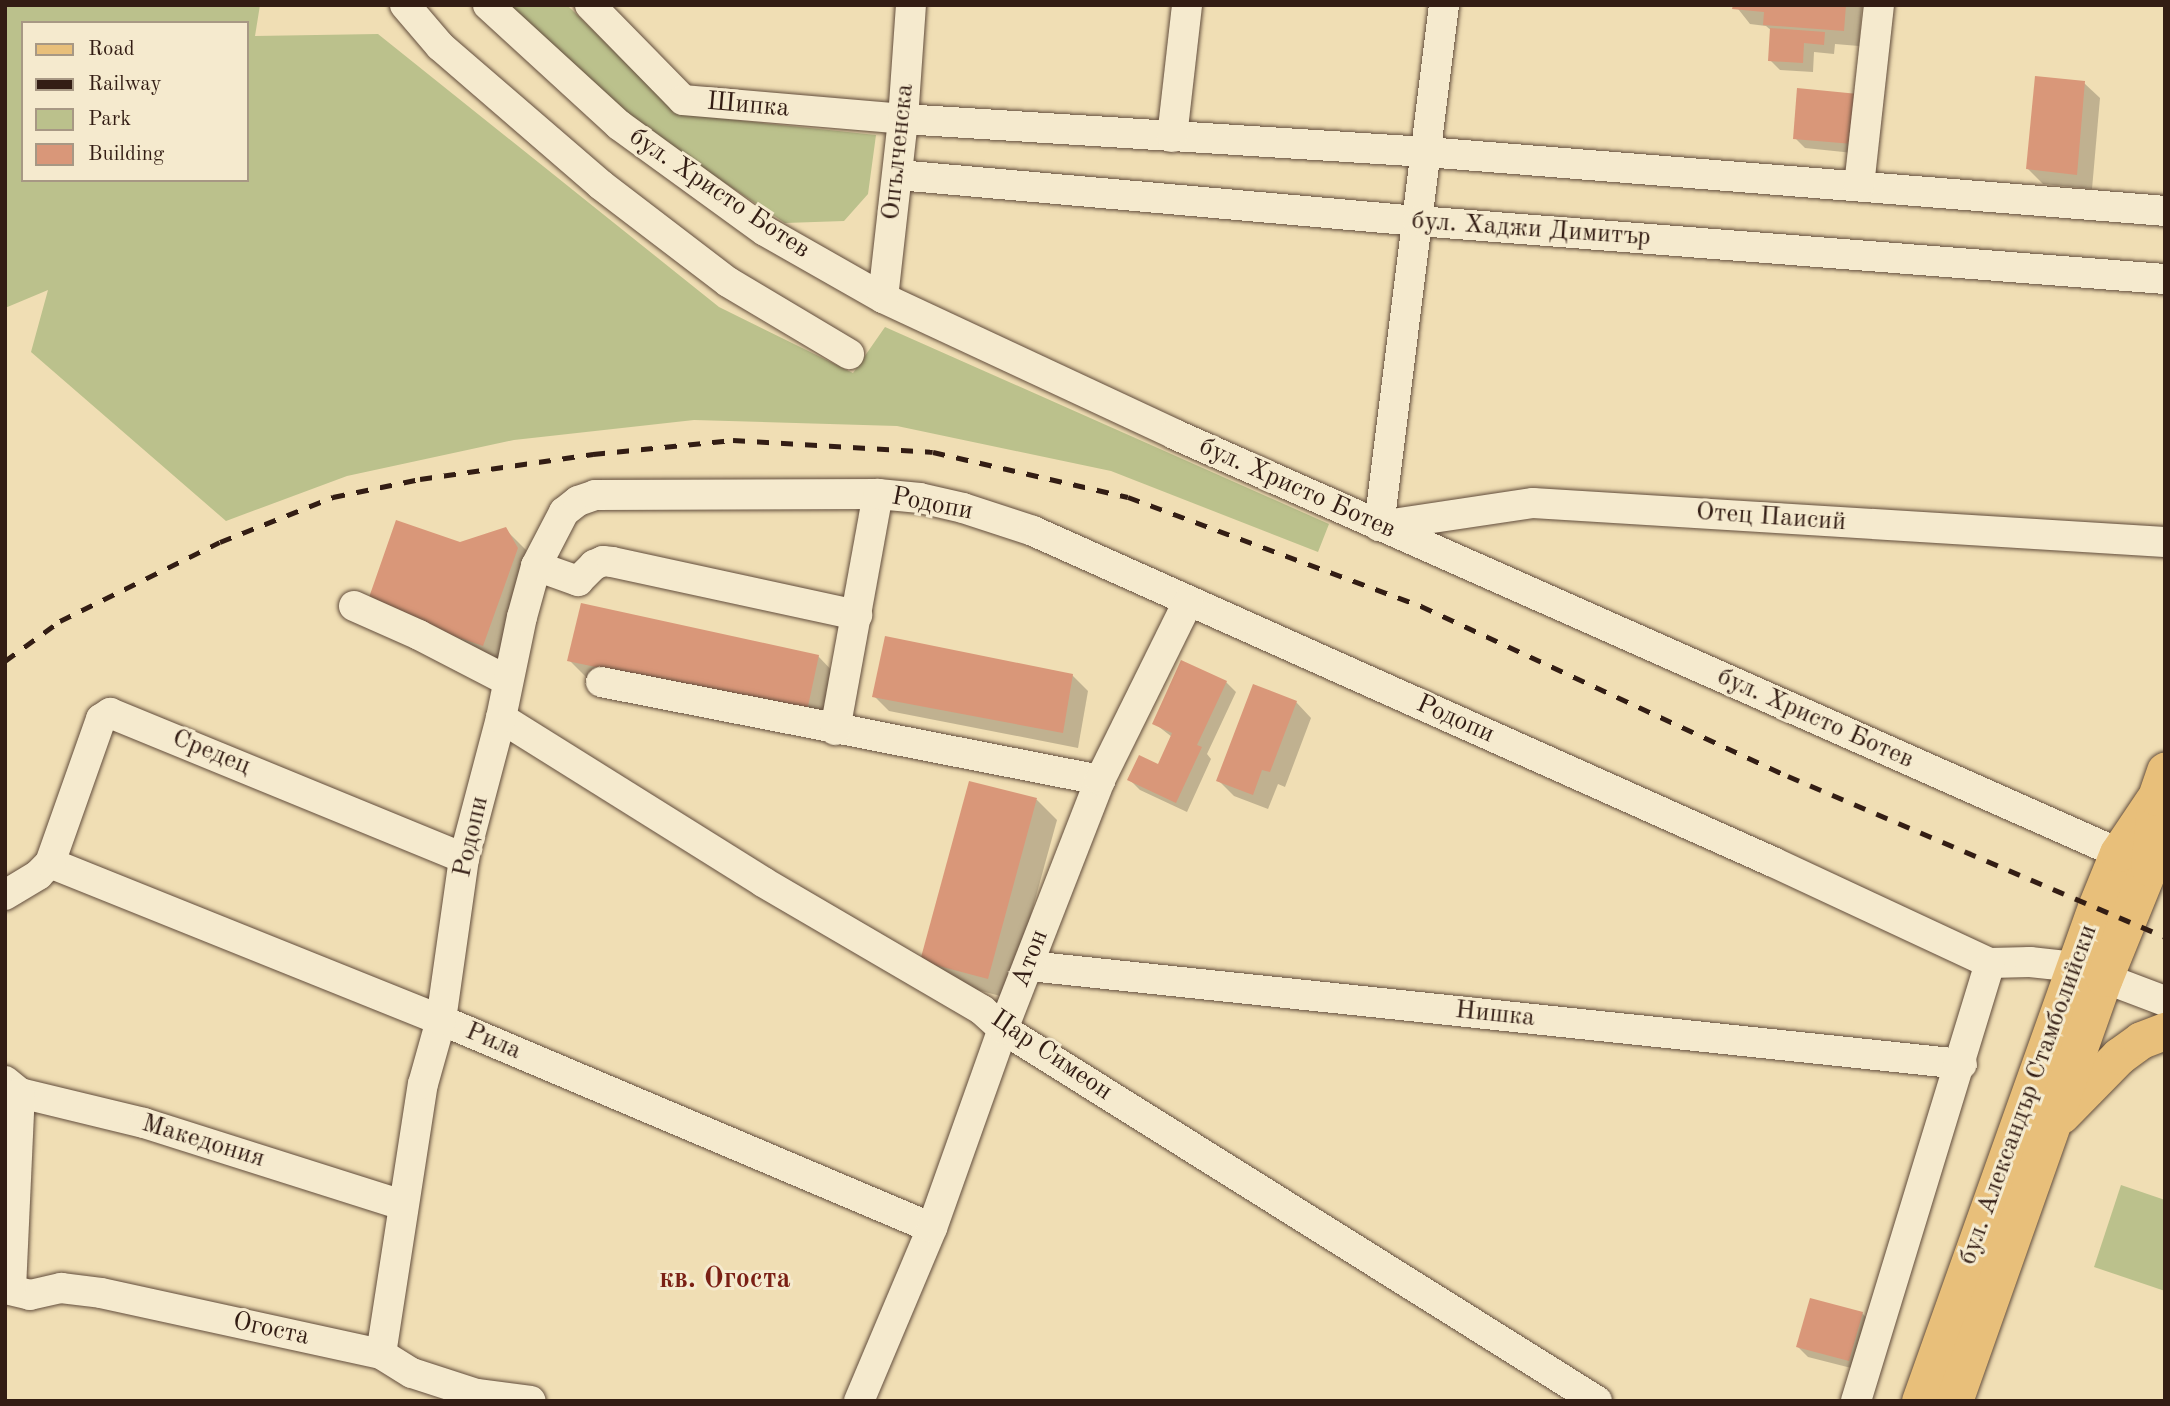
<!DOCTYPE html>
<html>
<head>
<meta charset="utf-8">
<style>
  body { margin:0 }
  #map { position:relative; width:2170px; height:1406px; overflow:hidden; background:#f0deb4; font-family:"Old Standard TT",serif }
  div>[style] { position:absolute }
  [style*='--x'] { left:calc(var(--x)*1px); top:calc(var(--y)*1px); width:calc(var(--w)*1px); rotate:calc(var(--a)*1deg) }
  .green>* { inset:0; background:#bbc18c }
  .shadow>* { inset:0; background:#0003 }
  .building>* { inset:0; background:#d99779 }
  .roads { filter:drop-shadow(0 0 2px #624d3c) drop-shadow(0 0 2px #624d3c) }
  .minor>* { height:30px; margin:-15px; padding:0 15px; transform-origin:15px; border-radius:15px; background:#f5eace }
  .major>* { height:37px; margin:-18.5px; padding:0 18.5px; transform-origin:18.5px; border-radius:18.5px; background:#e8bf7a }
  .rail>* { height:5px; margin-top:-2.5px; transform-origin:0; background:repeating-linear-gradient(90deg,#331d14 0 12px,transparent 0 24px) }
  span { translate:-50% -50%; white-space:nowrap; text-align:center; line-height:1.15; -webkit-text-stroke:6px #f5eace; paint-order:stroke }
  .street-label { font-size:26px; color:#331d14 }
  .neighbourhood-label { font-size:28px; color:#7a1f14; font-weight:700 }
  .frame { position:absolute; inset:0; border:7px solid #331d14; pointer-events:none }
  .legend { position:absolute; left:21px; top:21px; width:228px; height:161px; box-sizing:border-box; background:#f5eace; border:2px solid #a79884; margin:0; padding:9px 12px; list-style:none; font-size:21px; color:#331d14 }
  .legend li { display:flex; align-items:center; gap:14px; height:35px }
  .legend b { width:35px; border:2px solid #a79884 }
</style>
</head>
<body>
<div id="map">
  <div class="green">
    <i style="clip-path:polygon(evenodd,5px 5px,260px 5px,255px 36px,378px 34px,719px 307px,853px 373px,885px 327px,1329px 524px,1318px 552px,1111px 471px,897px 426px,694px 420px,514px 440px,347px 476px,226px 521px,31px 352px,48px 290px,5px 308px,5px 5px,23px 23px,247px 23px,247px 180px,23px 180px,23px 23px)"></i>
    <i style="clip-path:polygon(505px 5px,567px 5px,678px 114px,876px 135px,868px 194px,844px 221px,785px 223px,628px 118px)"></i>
    <i style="clip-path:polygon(2121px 1185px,2165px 1200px,2165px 1291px,2094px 1267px)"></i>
  </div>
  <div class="shadow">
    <i style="clip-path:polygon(1735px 5px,1862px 5px,1859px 46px,1835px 44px,1834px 54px,1814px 52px,1813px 72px,1780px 70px,1770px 60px,1772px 31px,1766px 26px,1750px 24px)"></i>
    <i style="clip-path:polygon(2084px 83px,2100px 98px,2092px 189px,2043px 184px,2027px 168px)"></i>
    <i style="clip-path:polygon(1867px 106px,1863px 154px,1805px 148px,1795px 138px)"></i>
    <i style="clip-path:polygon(505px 529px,526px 550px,538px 569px,504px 665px,368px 606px,460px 544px)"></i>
    <i style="clip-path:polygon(818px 656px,838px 677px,827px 730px,590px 681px,569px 660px)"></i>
    <i style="clip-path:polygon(1072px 675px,1088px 691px,1078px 748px,889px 711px,874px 696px)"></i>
    <i style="clip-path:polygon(1226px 682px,1236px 692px,1207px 754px,1211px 759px,1187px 812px,1140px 790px,1130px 780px,1158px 766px,1172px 737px,1154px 723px)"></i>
    <i style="clip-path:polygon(1296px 702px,1311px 718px,1285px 787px,1278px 784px,1268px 809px,1234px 796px,1218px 780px)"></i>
    <i style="clip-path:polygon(970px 783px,1037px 800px,1057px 820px,1008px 998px,943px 981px,922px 960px)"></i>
    <i style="clip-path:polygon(1862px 1313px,1872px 1324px,1859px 1370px,1808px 1357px,1798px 1347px)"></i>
  </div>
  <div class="building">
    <i style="clip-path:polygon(1733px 5px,1846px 5px,1844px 31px,1763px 25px,1764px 12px,1732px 9px)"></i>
    <i style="clip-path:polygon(1770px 28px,1825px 32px,1824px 45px,1804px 43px,1803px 63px,1768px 61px)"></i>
    <i style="clip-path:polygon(2035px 76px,2085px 81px,2077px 175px,2026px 169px)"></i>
    <i style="clip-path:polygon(1797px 88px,1858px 94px,1853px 144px,1793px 139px)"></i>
    <i style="clip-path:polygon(396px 520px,460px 542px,506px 527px,518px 548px,483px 646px,366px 606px)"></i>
    <i style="clip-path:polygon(581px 603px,819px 655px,807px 711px,567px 661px)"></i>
    <i style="clip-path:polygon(885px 636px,1073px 674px,1063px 733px,872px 697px)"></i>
    <i style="clip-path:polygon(1181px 660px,1227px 681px,1197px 745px,1202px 747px,1176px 803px,1127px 780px,1139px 755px,1158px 764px,1172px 733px,1152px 724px)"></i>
    <i style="clip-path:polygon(1253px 684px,1297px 701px,1270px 772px,1262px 770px,1253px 795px,1216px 781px)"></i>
    <i style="clip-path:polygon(969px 781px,1037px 798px,988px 979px,920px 961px)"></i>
    <i style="clip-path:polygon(1810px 1298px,1863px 1312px,1849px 1361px,1796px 1347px)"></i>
  </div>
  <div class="roads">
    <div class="minor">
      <i style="--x:405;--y:5;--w:54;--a:49.5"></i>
      <i style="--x:440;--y:46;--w:213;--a:40.8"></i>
      <i style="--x:601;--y:185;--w:160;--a:37.4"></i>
      <i style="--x:728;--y:282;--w:141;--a:30.8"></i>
      <i style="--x:488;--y:5;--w:178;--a:42.5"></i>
      <i style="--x:619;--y:125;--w:180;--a:36"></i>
      <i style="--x:765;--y:231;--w:136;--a:29.6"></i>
      <i style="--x:883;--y:298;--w:321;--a:25"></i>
      <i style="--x:1174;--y:434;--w:1033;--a:23.93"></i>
      <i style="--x:590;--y:5;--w:133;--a:45.6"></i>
      <i style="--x:683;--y:100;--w:221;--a:4.9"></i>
      <i style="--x:903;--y:119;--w:524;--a:3.61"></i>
      <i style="--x:1426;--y:152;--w:741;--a:4.56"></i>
      <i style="--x:1444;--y:5;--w:525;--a:97.11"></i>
      <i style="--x:1379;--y:526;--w:156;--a:-8.5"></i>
      <i style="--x:1533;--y:503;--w:633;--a:3.53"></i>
      <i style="--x:1172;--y:137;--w:133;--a:-83.5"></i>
      <i style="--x:898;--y:175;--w:522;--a:5.06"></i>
      <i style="--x:1418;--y:221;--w:749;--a:4.44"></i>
      <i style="--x:1859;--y:186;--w:182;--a:-83.7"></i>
      <i style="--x:883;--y:298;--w:180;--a:-83.6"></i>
      <i style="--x:903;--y:119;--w:114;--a:-86"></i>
      <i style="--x:536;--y:566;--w:45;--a:19.7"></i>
      <i style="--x:578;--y:581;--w:23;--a:-45"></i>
      <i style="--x:594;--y:565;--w:10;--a:-24"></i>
      <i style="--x:603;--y:561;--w:9;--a:6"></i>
      <i style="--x:612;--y:562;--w:251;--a:12.2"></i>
      <i style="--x:354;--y:606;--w:71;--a:24"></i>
      <i style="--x:419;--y:635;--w:100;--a:27.3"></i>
      <i style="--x:601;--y:682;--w:509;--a:11.11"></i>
      <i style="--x:501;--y:718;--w:309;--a:32"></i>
      <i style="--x:763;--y:882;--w:254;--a:30.3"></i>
      <i style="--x:982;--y:1010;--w:28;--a:42"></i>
      <i style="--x:1003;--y:1029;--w:701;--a:32.06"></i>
      <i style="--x:835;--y:730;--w:240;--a:-79.7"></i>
      <i style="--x:50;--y:863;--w:421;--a:21.9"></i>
      <i style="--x:441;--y:1020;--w:533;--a:22.96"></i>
      <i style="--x:5;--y:895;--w:39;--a:-31"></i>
      <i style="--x:38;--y:875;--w:17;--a:-45"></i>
      <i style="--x:50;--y:863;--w:153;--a:-70.5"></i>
      <i style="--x:101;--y:719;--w:11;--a:-34"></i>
      <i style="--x:110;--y:713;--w:383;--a:22.3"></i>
      <i style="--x:1029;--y:966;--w:938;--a:6"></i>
      <i style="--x:5;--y:1081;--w:19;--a:39"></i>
      <i style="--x:20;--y:1093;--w:128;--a:13.6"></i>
      <i style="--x:144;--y:1123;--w:271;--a:17.6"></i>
      <i style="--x:5;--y:1289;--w:26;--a:13"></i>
      <i style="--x:30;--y:1295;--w:32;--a:-13"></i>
      <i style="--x:61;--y:1288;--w:40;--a:7.1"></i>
      <i style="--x:101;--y:1293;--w:287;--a:12.3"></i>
      <i style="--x:381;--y:1354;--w:36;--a:32"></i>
      <i style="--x:412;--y:1373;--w:68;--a:17.9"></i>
      <i style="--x:477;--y:1394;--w:54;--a:7.4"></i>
      <i style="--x:11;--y:1289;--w:196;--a:-87.4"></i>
      <i style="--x:381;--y:1354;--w:273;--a:-81.2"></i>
      <i style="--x:423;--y:1084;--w:66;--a:-74.3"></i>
      <i style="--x:441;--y:1020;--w:164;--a:-81.9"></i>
      <i style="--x:464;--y:858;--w:145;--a:-75.2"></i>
      <i style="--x:501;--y:718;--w:103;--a:-78.3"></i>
      <i style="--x:522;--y:617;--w:53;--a:-74.6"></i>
      <i style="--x:536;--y:566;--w:61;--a:-62.6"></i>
      <i style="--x:564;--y:512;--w:18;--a:-38"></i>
      <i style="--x:578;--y:501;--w:18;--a:-19"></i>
      <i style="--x:595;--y:495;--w:283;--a:-0.2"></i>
      <i style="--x:878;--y:494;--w:42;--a:5.4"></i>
      <i style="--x:920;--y:498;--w:44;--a:13.1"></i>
      <i style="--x:963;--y:508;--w:74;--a:18.2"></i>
      <i style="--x:1033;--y:531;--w:811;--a:24.1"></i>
      <i style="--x:1773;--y:862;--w:239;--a:25"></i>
      <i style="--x:1990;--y:963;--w:40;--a:-1.4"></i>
      <i style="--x:2030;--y:962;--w:45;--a:6.3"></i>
      <i style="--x:2075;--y:967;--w:96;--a:20.7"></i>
      <i style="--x:859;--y:1401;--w:188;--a:-67.1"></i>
      <i style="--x:932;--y:1228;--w:211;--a:-70.4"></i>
      <i style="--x:1003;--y:1029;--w:267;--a:-68.7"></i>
      <i style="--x:1100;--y:780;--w:199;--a:-63.7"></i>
      <i style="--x:1856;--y:1401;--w:458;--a:-73"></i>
    </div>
    <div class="major">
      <i style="--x:2061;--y:1115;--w:83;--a:-45.5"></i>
      <i style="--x:2119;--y:1056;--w:27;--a:-36"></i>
      <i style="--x:2141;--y:1040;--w:26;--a:-21"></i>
      <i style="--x:1920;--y:1401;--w:524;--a:-70.39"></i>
      <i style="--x:2096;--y:907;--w:58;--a:-67.8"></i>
      <i style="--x:2118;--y:853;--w:63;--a:-56.1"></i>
      <i style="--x:1954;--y:1401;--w:449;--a:-70.5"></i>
      <i style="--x:2104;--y:978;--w:120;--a:-67.9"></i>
      <i style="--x:2149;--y:867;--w:70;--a:-84.3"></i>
      <i style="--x:2156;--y:797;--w:28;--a:-71"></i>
    </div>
  </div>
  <div class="rail">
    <i style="--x:5;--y:661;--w:68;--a:-36"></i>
    <i style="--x:60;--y:621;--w:178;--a:-26.3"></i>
    <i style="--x:220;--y:542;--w:122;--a:-21.7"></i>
    <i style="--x:333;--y:497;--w:89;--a:-11.7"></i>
    <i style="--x:420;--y:479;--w:175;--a:-8.2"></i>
    <i style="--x:593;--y:454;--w:141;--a:-5.7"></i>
    <i style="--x:733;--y:440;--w:200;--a:3.4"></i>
    <i style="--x:933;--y:452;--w:200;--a:13"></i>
    <i style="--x:1128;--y:497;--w:313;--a:20.4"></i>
    <i style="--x:1421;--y:606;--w:404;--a:24.9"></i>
    <i style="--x:1788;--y:776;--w:410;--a:23.1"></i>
  </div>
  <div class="street-label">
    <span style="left:748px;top:106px;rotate:5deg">Шипка</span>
    <span style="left:899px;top:152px;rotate:-84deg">Опълченска</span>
    <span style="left:719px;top:194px;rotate:34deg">бул. Христо Ботев</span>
    <span style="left:1531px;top:230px;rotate:4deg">бул. Хаджи Димитър</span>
    <span style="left:1297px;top:489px;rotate:24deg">бул. Христо Ботев</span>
    <span style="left:932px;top:505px;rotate:11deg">Родопи</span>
    <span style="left:1771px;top:518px;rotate:4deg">Отец Паисий</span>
    <span style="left:1815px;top:719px;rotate:24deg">бул. Христо Ботев</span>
    <span style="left:1455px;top:720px;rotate:24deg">Родопи</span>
    <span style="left:211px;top:753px;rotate:22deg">Средец</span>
    <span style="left:472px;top:837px;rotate:-77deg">Родопи</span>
    <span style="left:1031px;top:959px;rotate:-69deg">Атон</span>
    <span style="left:1495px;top:1015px;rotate:6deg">Нишка</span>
    <span style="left:493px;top:1042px;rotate:23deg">Рила</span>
    <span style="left:1051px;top:1056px;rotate:34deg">Цар Симеон</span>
    <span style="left:2029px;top:1095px;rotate:-70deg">бул. Александър Стамболийски</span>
    <span style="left:203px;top:1142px;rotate:17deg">Македония</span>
    <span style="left:271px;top:1330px;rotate:12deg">Огоста</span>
  </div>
  <div class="neighbourhood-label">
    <span style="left:725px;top:1280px">кв. Огоста</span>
  </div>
  <div class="frame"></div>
  <ul class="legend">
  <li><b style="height:9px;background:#e8bf7a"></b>Road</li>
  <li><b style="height:9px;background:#331d14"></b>Railway</li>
  <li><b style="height:19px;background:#bbc18c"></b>Park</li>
  <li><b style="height:19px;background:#d99779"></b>Building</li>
  </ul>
</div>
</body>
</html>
